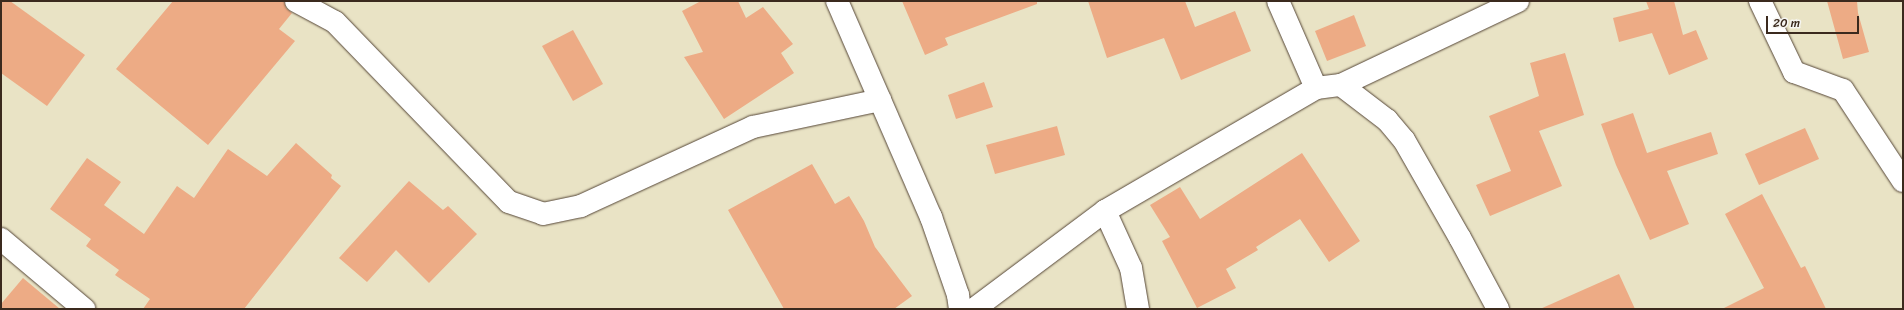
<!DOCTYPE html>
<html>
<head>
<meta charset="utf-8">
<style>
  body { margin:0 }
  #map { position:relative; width:1904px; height:310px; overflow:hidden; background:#e9e3c5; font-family:Sriracha,sans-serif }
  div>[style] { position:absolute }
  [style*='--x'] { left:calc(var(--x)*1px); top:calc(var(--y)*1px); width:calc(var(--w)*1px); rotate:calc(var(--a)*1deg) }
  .building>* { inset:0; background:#edab85 }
  .roads { filter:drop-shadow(0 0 1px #554637) drop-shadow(0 0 1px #554637) }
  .street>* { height:22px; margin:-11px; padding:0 11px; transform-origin:11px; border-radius:11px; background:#fff }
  span { translate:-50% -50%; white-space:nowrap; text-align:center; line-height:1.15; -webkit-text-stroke:4px #f6f6f2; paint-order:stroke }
  .frame { position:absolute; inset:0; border:2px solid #3b2a1e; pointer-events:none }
  .scale { position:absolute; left:1766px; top:16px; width:93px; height:18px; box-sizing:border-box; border:2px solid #3b2a1e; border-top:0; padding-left:5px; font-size:12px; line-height:14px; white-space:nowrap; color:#3b2a1e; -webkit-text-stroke:3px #f6f6f2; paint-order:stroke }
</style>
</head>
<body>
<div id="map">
  <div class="building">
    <i style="clip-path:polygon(1px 1px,10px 1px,85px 55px,47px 106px,1px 73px)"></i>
    <i style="clip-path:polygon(173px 1px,284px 1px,286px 8px,292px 13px,279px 29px,295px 41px,208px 145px,116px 69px)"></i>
    <i style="clip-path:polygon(701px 1px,738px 1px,746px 18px,763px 7px,793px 44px,781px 53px,794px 73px,724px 119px,684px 57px,703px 52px,682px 11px)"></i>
    <i style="clip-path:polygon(902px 1px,1037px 1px,1037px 4px,945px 38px,948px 45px,925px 55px)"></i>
    <i style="clip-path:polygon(1088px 1px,1185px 1px,1195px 27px,1235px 11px,1251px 51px,1181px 80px,1164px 38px,1107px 58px)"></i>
    <i style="clip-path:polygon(1646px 1px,1674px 1px,1683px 35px,1696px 30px,1708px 59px,1669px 75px,1652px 33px,1619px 42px,1613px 18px,1649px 9px)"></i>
    <i style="clip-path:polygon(1827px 1px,1857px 1px,1858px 13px,1869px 52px,1843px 59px)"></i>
    <i style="clip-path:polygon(1354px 15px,1366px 46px,1327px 61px,1315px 31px)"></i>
    <i style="clip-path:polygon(573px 30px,603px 84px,573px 101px,542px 46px)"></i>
    <i style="clip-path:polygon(1565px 53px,1584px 115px,1539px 131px,1562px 186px,1490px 216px,1476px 185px,1511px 171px,1489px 116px,1539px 96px,1530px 63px)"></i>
    <i style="clip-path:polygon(984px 82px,993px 107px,956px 119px,948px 95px)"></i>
    <i style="clip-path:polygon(1633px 113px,1647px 153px,1711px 132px,1718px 154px,1667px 171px,1689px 224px,1650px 240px,1616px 165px,1601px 124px)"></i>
    <i style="clip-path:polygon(1057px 126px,1065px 155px,995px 174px,986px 145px)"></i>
    <i style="clip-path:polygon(1805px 128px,1819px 159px,1759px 185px,1745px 154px)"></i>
    <i style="clip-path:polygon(296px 143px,332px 175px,331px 178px,341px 186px,244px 309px,143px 309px,150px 299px,115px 275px,119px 270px,86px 246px,91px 239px,50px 209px,87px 158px,121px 182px,104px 205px,144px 234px,177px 186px,194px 198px,228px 149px,267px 176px)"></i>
    <i style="clip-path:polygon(1302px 153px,1360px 241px,1329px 262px,1300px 219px,1256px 247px,1258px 250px,1226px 269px,1236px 288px,1197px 308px,1162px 241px,1170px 237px,1150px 205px,1180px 187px,1200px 219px)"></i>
    <i style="clip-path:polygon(812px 164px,835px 204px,849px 196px,864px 221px,875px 247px,912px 296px,894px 309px,784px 309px,728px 210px)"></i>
    <i style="clip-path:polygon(409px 181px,443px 210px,448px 206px,477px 234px,429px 283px,396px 250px,367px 282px,339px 258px)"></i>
    <i style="clip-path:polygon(1762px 194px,1801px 268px,1805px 266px,1826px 309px,1722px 309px,1764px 288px,1725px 214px)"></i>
    <i style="clip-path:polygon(1619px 274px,1635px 309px,1540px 309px)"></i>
    <i style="clip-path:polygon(23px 278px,60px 309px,1px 309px,1px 304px)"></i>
  </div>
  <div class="roads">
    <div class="street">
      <i style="--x:296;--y:1;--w:44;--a:28.3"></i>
      <i style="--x:335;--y:22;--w:250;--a:46"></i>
      <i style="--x:509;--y:202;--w:36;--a:19"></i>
      <i style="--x:543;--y:214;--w:39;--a:-12"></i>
      <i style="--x:581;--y:206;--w:189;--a:-24.7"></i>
      <i style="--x:753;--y:127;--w:130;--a:-12"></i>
      <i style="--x:837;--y:1;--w:236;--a:66.5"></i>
      <i style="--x:931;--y:217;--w:83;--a:70.9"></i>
      <i style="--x:958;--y:295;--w:14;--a:82"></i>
      <i style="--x:1278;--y:1;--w:95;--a:66.4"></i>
      <i style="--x:1760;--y:1;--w:79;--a:64.4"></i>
      <i style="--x:1794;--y:72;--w:52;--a:20.2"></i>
      <i style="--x:1843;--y:90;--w:109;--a:56.6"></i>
      <i style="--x:1341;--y:85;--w:58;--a:37.3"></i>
      <i style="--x:1387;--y:120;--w:26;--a:50"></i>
      <i style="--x:1404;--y:140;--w:113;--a:60.3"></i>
      <i style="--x:1460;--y:238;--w:81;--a:61.8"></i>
      <i style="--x:1105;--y:211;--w:63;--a:65.5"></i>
      <i style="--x:1131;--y:268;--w:42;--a:80.3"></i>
      <i style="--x:1;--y:239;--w:109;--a:40.1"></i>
      <i style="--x:974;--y:309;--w:164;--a:-36.8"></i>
      <i style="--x:1105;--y:211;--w:244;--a:-30.2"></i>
      <i style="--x:1316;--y:88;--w:25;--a:-7"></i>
      <i style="--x:1341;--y:85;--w:196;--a:-25.4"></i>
    </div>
  </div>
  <div class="frame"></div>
  <div class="scale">20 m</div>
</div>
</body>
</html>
